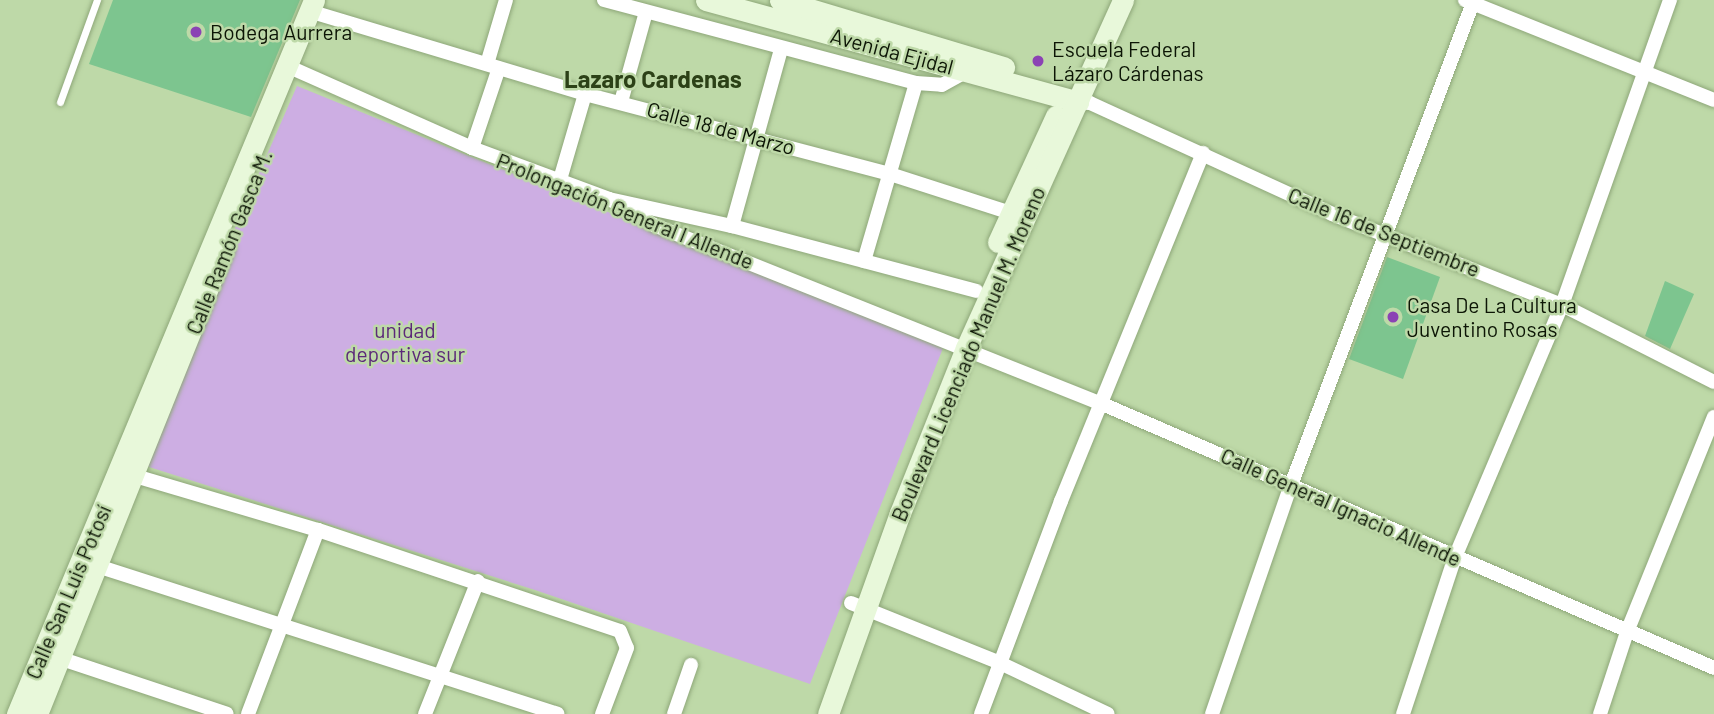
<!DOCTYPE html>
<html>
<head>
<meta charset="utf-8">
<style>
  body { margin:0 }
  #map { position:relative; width:1714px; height:714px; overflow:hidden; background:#bed9a8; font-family:Barlow,sans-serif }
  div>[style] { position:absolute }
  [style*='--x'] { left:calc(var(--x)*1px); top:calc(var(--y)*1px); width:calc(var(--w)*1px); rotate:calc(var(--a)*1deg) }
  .green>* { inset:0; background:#cdaee3 }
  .building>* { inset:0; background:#7dc58f }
  .roads { filter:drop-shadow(0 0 2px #8ea779) drop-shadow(0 0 2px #8ea779) }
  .lane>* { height:7px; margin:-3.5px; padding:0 3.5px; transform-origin:3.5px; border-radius:3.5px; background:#fff }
  .street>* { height:14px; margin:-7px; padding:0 7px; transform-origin:7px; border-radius:7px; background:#fff }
  .secondary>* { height:21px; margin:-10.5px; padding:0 10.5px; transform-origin:10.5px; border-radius:10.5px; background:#e8f8da }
  .dots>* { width:19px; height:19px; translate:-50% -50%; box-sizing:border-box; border:4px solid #bed9a8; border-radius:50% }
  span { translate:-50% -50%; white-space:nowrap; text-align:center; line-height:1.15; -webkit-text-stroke:5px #bed9a8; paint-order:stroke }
  .poi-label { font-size:21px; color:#0c1505 }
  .left { translate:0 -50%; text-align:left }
  .street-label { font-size:21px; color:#0c1505 }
  .park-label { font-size:21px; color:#5c2979 }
  .quarter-label { font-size:24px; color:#2c4117; font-weight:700 }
</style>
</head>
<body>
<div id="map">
  <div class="green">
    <i style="clip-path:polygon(297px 86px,943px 348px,810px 684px,535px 590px,146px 466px,235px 228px)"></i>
  </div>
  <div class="building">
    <i style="clip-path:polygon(113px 0,300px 0,251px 117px,89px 64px)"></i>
    <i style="clip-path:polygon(1387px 257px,1440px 277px,1403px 379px,1349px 359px)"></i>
    <i style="clip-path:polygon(1665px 281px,1694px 294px,1670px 349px,1645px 336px)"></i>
  </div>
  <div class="roads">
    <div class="lane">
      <i style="--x:60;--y:102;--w:109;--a:-70.1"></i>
    </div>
    <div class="street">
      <i style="--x:604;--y:0;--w:323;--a:14.9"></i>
      <i style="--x:916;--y:83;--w:26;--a:4"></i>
      <i style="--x:942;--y:85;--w:33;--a:-29"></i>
      <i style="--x:1465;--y:0;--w:268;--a:21.9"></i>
      <i style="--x:309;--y:11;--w:288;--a:16.7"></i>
      <i style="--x:585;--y:94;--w:315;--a:14.7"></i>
      <i style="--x:890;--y:174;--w:127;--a:17.9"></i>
      <i style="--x:487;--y:64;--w:67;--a:-73.5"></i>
      <i style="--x:287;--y:66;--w:202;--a:23.9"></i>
      <i style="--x:472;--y:148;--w:146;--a:20.4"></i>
      <i style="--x:609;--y:199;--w:52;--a:30"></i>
      <i style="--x:654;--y:225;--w:480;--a:21.8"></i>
      <i style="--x:1100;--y:403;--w:669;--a:23.34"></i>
      <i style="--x:621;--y:102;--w:93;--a:-74.5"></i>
      <i style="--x:1078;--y:102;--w:12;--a:5"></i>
      <i style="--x:1090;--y:103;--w:266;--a:24.6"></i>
      <i style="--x:1332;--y:214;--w:247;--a:21.6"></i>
      <i style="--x:1562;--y:305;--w:170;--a:26.9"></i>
      <i style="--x:472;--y:148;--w:84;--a:-71.4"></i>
      <i style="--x:559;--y:183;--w:93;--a:-73.7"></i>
      <i style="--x:609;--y:199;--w:126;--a:12.4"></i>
      <i style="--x:732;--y:226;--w:253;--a:14.9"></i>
      <i style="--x:732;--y:226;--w:184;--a:-74.5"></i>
      <i style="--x:864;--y:261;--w:185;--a:-73.7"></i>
      <i style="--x:125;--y:473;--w:201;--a:16.5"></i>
      <i style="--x:318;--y:530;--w:318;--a:18.5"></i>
      <i style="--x:620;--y:631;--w:18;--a:68"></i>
      <i style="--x:627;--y:648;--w:71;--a:110.7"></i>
      <i style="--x:88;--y:563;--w:493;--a:17.8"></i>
      <i style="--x:851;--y:603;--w:161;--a:21.9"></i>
      <i style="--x:1000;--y:663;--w:119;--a:25.3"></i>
      <i style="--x:53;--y:656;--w:183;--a:18.4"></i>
      <i style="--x:248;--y:714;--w:197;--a:-69.2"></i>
      <i style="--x:425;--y:714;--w:143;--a:-68.3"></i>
      <i style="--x:674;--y:714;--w:52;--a:-70.9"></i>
      <i style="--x:981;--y:714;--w:228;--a:-69.4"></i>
      <i style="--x:1061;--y:501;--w:376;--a:-67.8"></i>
      <i style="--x:1212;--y:714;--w:242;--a:-71"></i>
      <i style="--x:1291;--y:485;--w:518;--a:-69.33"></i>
      <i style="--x:1403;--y:714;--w:165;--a:-71.7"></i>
      <i style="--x:1455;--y:557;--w:274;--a:-67"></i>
      <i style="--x:1562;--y:305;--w:324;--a:-70.5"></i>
      <i style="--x:1600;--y:714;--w:86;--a:-71.8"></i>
      <i style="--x:1627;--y:632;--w:232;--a:-68"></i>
    </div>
    <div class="secondary">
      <i style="--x:706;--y:0;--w:386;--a:15.3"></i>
      <i style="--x:780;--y:0;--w:234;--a:16.7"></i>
      <i style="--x:998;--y:242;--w:139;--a:-65.3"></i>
      <i style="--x:17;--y:714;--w:773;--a:-67.41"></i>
      <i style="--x:37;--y:714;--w:502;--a:-68.14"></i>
      <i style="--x:828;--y:714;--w:214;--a:-70.3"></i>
      <i style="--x:900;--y:513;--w:178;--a:-68.2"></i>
      <i style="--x:966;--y:348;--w:382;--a:-65.7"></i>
    </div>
  </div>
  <div class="dots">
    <i style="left:196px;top:32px;background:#8b42b4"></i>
    <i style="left:1038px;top:61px;background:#8b42b4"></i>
    <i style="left:1393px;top:317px;background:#8b42b4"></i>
  </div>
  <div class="poi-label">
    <span class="left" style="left:210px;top:32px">Bodega Aurrera</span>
    <span class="left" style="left:1052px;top:61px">Escuela Federal<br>Lázaro Cárdenas</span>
    <span class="left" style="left:1407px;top:317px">Casa De La Cultura<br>Juventino Rosas</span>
  </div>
  <div class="street-label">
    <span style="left:892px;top:51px;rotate:15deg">Avenida Ejidal</span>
    <span style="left:721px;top:128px;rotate:15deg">Calle 18 de Marzo</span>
    <span style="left:625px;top:211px;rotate:22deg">Prolongación General I Allende</span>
    <span style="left:1384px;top:232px;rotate:22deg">Calle 16 de Septiembre</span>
    <span style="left:229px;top:242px;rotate:-68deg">Calle Ramón Gasca M.</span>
    <span style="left:968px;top:354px;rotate:-67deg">Boulevard Licenciado Manuel M. Moreno</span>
    <span style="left:1341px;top:507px;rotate:24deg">Calle General Ignacio Allende</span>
    <span style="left:68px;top:592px;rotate:-67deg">Calle San Luis Potosí</span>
  </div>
  <div class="park-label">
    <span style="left:405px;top:342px">unidad<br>deportiva sur</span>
  </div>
  <div class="quarter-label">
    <span style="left:653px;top:79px">Lazaro Cardenas</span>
  </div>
</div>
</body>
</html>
